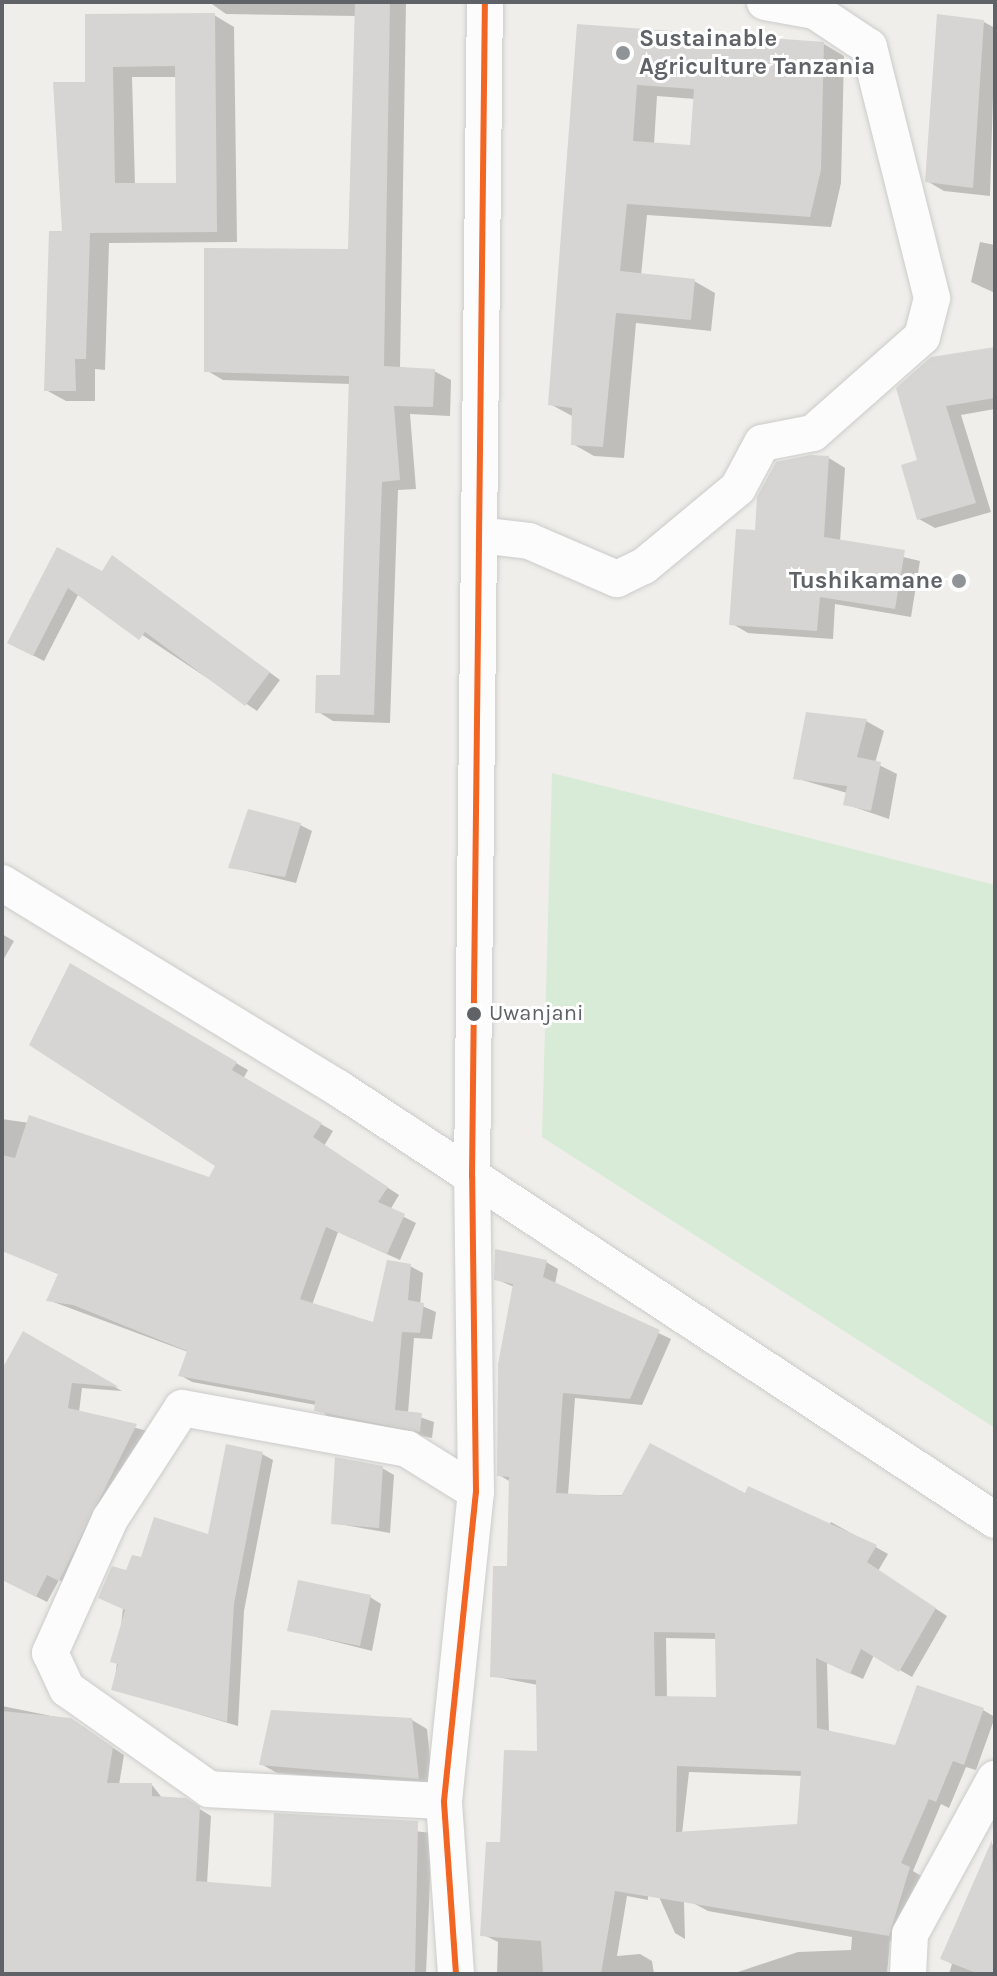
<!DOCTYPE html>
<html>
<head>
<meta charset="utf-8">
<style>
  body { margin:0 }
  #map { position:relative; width:997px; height:1976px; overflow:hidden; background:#efeeea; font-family:Karla,sans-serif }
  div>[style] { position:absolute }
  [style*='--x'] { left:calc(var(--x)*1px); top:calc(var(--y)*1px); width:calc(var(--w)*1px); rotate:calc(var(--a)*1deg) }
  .green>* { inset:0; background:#d8ebd6 }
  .shadow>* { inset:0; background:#0003 }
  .building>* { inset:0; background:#d6d5d3 }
  .roads { filter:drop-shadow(0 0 2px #cbcccc) drop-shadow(0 0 2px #cbcccc) }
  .minor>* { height:36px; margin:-18px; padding:0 18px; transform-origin:18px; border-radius:18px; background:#fdfcfc }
  .bus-1>* { height:6px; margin:-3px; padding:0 3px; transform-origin:3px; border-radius:3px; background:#f26522 }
  .dots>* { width:22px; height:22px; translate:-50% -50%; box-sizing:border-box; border:4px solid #fff; border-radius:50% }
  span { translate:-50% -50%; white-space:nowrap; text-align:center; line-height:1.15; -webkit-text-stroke:6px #fff; paint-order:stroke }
  .bus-label { font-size:22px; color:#5f6368 }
  .left { translate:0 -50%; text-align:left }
  .poi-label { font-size:24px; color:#5f6368; font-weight:700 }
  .right { translate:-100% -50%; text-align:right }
  .frame { position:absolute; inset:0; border:4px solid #5f6368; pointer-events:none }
</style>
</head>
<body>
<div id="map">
  <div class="green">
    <i style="clip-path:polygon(552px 773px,995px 885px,995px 1428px,542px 1137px)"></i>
  </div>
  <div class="shadow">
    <i style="clip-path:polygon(209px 2px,406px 2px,400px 369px,434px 371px,451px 380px,450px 416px,410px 414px,416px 489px,398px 490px,390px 723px,333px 721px,317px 711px,342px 677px,351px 384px,223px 380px,206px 370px,350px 251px,357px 16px,226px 14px)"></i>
    <i style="clip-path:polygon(evenodd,214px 15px,234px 27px,237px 242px,109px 243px,105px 370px,95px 369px,95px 401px,66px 401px,46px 390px,87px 84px,87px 16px,214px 15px,132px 77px,177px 77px,178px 185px,135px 185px,132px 77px)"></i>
    <i style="clip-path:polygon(984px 22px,995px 28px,990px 196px,944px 191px,927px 181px)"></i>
    <i style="clip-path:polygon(evenodd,579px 26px,824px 44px,844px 56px,841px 183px,831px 227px,647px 215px,641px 276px,694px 281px,715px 293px,711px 331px,636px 323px,624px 458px,594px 456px,573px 444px,574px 417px,550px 404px,579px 26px,657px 96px,695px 99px,692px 147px,654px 144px,657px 96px)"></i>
    <i style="clip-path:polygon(980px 242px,995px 245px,995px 293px,971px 282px)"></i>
    <i style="clip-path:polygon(995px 349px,995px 409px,961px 415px,991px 512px,935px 528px,919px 519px,920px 461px,898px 389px)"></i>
    <i style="clip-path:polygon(829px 458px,845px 468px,840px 542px,920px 561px,911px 617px,835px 604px,833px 639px,748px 633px,731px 623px,756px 532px)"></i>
    <i style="clip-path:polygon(58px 549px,103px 573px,123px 564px,280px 680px,257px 711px,79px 593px,44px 661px,21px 649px)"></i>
    <i style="clip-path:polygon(866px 721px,884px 731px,875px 763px,897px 774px,889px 819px,845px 804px,847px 793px,795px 778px)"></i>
    <i style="clip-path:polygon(300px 825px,312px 831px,296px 883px,230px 867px)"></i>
    <i style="clip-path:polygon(2px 934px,14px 941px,2px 962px)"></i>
    <i style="clip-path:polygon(71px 966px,248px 1070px,243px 1079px,333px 1131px,324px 1146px,399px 1195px,390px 1210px,416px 1223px,400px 1260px,338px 1232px,312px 1305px,375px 1325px,410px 1266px,423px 1273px,420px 1305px,436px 1312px,432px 1339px,414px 1338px,408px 1413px,434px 1422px,432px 1438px,328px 1417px,316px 1405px,192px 1382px,180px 1375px,188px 1352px,48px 1300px,60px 1275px,18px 1256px,2px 1221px,2px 1119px,57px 1127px,210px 1179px,217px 1165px)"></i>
    <i style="clip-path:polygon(evenodd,546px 1262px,558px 1269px,555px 1284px,671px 1339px,642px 1405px,575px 1398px,568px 1495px,745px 1496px,827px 1529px,831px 1522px,888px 1554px,878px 1571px,947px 1616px,912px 1677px,874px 1655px,863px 1679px,827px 1663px,829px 1732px,897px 1747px,983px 1710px,995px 1717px,976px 1770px,966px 1767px,949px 1808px,941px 1804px,913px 1871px,921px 1876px,913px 1913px,901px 1941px,890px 1941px,887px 1974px,732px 1974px,798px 1952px,851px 1950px,852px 1937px,708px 1911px,695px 1904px,683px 1865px,685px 1939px,675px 1933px,648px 1872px,648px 1900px,627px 1896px,617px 1956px,640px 1954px,652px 1961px,654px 1974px,497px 1974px,498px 1942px,482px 1934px,501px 1844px,539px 1753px,538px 1685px,492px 1676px,509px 1568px,511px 1482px,499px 1475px,514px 1287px,496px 1279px,546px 1262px,666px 1638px,717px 1639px,718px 1699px,667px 1698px,666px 1638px,546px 1262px,689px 1772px,802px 1776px,799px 1826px,682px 1834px,689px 1772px)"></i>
    <i style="clip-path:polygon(23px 1334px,122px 1391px,82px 1388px,79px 1412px,147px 1431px,71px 1585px,59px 1580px,47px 1602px,2px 1579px,2px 1372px)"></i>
    <i style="clip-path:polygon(262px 1454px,273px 1460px,244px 1611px,238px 1726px,114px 1689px,127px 1572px,209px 1537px)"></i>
    <i style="clip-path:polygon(382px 1468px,394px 1475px,390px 1533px,333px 1523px)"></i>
    <i style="clip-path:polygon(370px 1597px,381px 1604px,372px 1651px,289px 1630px)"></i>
    <i style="clip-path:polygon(2px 1706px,71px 1720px,124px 1755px,119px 1785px,152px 1785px,163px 1799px,185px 1800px,211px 1816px,207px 1884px,273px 1889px,276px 1816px,432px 1833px,426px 1974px,2px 1974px)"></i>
    <i style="clip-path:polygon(412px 1720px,427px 1729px,433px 1786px,277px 1773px,261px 1764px)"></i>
    <i style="clip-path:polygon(995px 1839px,995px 1974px,949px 1974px,952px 1964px,943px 1958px)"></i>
  </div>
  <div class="building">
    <i style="clip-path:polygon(355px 2px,390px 2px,384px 366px,435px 369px,433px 407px,394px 406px,400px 480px,382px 482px,374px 715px,315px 713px,316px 675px,340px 675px,349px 376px,204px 372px,204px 248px,348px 249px)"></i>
    <i style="clip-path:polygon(evenodd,215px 13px,217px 232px,90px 233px,86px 359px,75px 359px,76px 391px,44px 391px,49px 231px,62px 231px,53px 82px,85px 82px,85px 14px,215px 13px,175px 66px,176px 183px,115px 183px,113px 67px,175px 66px)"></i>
    <i style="clip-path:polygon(937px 14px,984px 20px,973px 188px,925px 182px)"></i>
    <i style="clip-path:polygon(evenodd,577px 24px,824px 42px,821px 170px,810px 217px,627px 204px,620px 271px,695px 279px,691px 320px,616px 313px,603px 447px,571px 445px,572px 408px,548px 405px,577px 24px,637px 85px,694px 89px,690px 145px,633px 141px,637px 85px)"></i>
    <i style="clip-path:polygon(995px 347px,995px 398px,946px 406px,976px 503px,917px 520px,901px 465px,917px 460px,896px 388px,931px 357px)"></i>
    <i style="clip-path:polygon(810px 455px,829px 456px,824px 537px,905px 550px,895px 609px,820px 597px,817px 631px,729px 625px,736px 529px,755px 530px,757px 497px,776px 462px)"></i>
    <i style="clip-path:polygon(57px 547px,102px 571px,112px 555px,270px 672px,245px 706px,145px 632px,139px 640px,68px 588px,33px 656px,7px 643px)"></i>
    <i style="clip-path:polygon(806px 712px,867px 719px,857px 757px,881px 762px,871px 811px,843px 805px,847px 786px,793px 779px)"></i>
    <i style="clip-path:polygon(248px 809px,301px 823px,285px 877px,228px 868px)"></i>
    <i style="clip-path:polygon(70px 963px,237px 1062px,232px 1070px,322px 1123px,313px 1137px,388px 1187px,378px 1202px,405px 1214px,387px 1254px,326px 1227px,300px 1299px,373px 1322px,387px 1260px,411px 1264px,408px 1300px,424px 1303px,420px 1333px,402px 1332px,395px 1410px,422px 1413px,420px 1432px,314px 1411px,315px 1401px,178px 1376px,187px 1351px,73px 1305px,46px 1301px,58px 1274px,2px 1251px,2px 1155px,15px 1158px,29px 1115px,209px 1177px,215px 1166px,29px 1045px)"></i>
    <i style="clip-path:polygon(evenodd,495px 1249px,547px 1260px,543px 1277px,660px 1330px,630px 1399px,563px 1393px,556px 1493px,621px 1496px,650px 1443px,745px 1493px,748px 1486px,877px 1545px,867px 1562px,936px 1608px,899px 1672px,861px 1649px,850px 1674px,816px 1658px,817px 1728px,895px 1745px,917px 1685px,984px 1708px,964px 1765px,953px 1761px,936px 1802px,929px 1799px,901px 1863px,910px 1867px,889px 1936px,615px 1891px,601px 1974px,543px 1974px,541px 1941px,480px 1936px,486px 1842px,500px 1842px,504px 1750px,537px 1751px,536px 1680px,490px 1677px,493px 1566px,507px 1566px,509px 1477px,497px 1476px,498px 1364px,513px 1284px,494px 1280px,495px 1249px,654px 1632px,715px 1633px,716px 1697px,655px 1696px,654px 1632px,495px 1249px,677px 1766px,801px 1771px,797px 1824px,676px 1832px,677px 1766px)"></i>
    <i style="clip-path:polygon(23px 1331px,119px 1387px,72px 1383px,68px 1408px,137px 1424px,59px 1581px,47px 1575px,36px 1597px,2px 1580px,2px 1369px)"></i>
    <i style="clip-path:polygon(226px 1444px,263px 1452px,234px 1604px,227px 1722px,111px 1690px,118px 1664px,110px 1662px,125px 1610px,98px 1598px,112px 1566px,126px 1570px,132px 1555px,141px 1557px,154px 1517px,208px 1534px)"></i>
    <i style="clip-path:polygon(335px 1457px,383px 1466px,379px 1528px,331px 1524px)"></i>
    <i style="clip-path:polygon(298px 1580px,371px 1595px,360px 1646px,287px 1631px)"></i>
    <i style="clip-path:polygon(271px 1710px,412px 1718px,419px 1779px,259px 1765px)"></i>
    <i style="clip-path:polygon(2px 1711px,71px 1718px,113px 1747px,107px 1783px,152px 1783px,152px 1796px,186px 1798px,200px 1807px,196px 1881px,271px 1887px,274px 1813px,418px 1821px,415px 1974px,2px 1974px)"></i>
    <i style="clip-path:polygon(992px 1840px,995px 1974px,979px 1974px,940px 1959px)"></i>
  </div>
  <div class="roads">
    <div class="minor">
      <i style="--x:479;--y:535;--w:50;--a:6.8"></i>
      <i style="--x:529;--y:541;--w:96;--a:23.4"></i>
      <i style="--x:617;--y:579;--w:30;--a:-26"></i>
      <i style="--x:644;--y:566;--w:122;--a:-39.7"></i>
      <i style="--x:738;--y:488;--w:51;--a:-61.9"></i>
      <i style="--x:762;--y:443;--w:52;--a:-11.1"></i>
      <i style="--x:813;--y:433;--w:145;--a:-41.4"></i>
      <i style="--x:922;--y:337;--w:40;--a:-75.6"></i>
      <i style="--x:932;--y:298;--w:259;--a:-104.1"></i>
      <i style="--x:869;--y:47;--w:65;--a:-146.3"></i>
      <i style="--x:815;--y:11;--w:51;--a:-169.8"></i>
      <i style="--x:2;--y:883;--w:394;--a:31.4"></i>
      <i style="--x:338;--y:1088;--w:786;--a:33.33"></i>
      <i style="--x:444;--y:1801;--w:235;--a:-177.1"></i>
      <i style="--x:209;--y:1789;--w:174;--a:-144.8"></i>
      <i style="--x:67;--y:1689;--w:40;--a:-115"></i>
      <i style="--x:50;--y:1653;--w:147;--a:-65.9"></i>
      <i style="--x:110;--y:1519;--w:132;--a:-57"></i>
      <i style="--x:182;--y:1408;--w:229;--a:10.3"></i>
      <i style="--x:407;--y:1449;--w:81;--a:31.9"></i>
      <i style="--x:456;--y:1974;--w:173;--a:-94"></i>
      <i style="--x:444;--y:1801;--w:311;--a:-84.1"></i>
      <i style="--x:476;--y:1492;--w:316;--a:-90.7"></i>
      <i style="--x:472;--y:1176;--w:1174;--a:-89.37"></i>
      <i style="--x:908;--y:1974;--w:40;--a:-87.1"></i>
      <i style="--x:910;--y:1934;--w:177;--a:-61.3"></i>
    </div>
  </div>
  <div class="bus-1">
    <i style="--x:456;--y:1974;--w:173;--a:-94"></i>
    <i style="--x:444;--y:1801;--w:311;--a:-84.1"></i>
    <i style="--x:476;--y:1492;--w:316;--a:-90.7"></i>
    <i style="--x:472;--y:1176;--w:1174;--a:-89.37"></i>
  </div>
  <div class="dots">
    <i style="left:623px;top:53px;background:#919496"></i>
    <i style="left:959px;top:581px;background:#919496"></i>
    <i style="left:474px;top:1014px;background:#5f6368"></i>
  </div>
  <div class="bus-label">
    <span class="left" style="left:489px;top:1014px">Uwanjani</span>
  </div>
  <div class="poi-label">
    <span class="left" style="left:639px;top:53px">Sustainable<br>Agriculture Tanzania</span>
    <span class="right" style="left:943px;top:581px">Tushikamane</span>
  </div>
  <div class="frame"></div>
</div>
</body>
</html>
